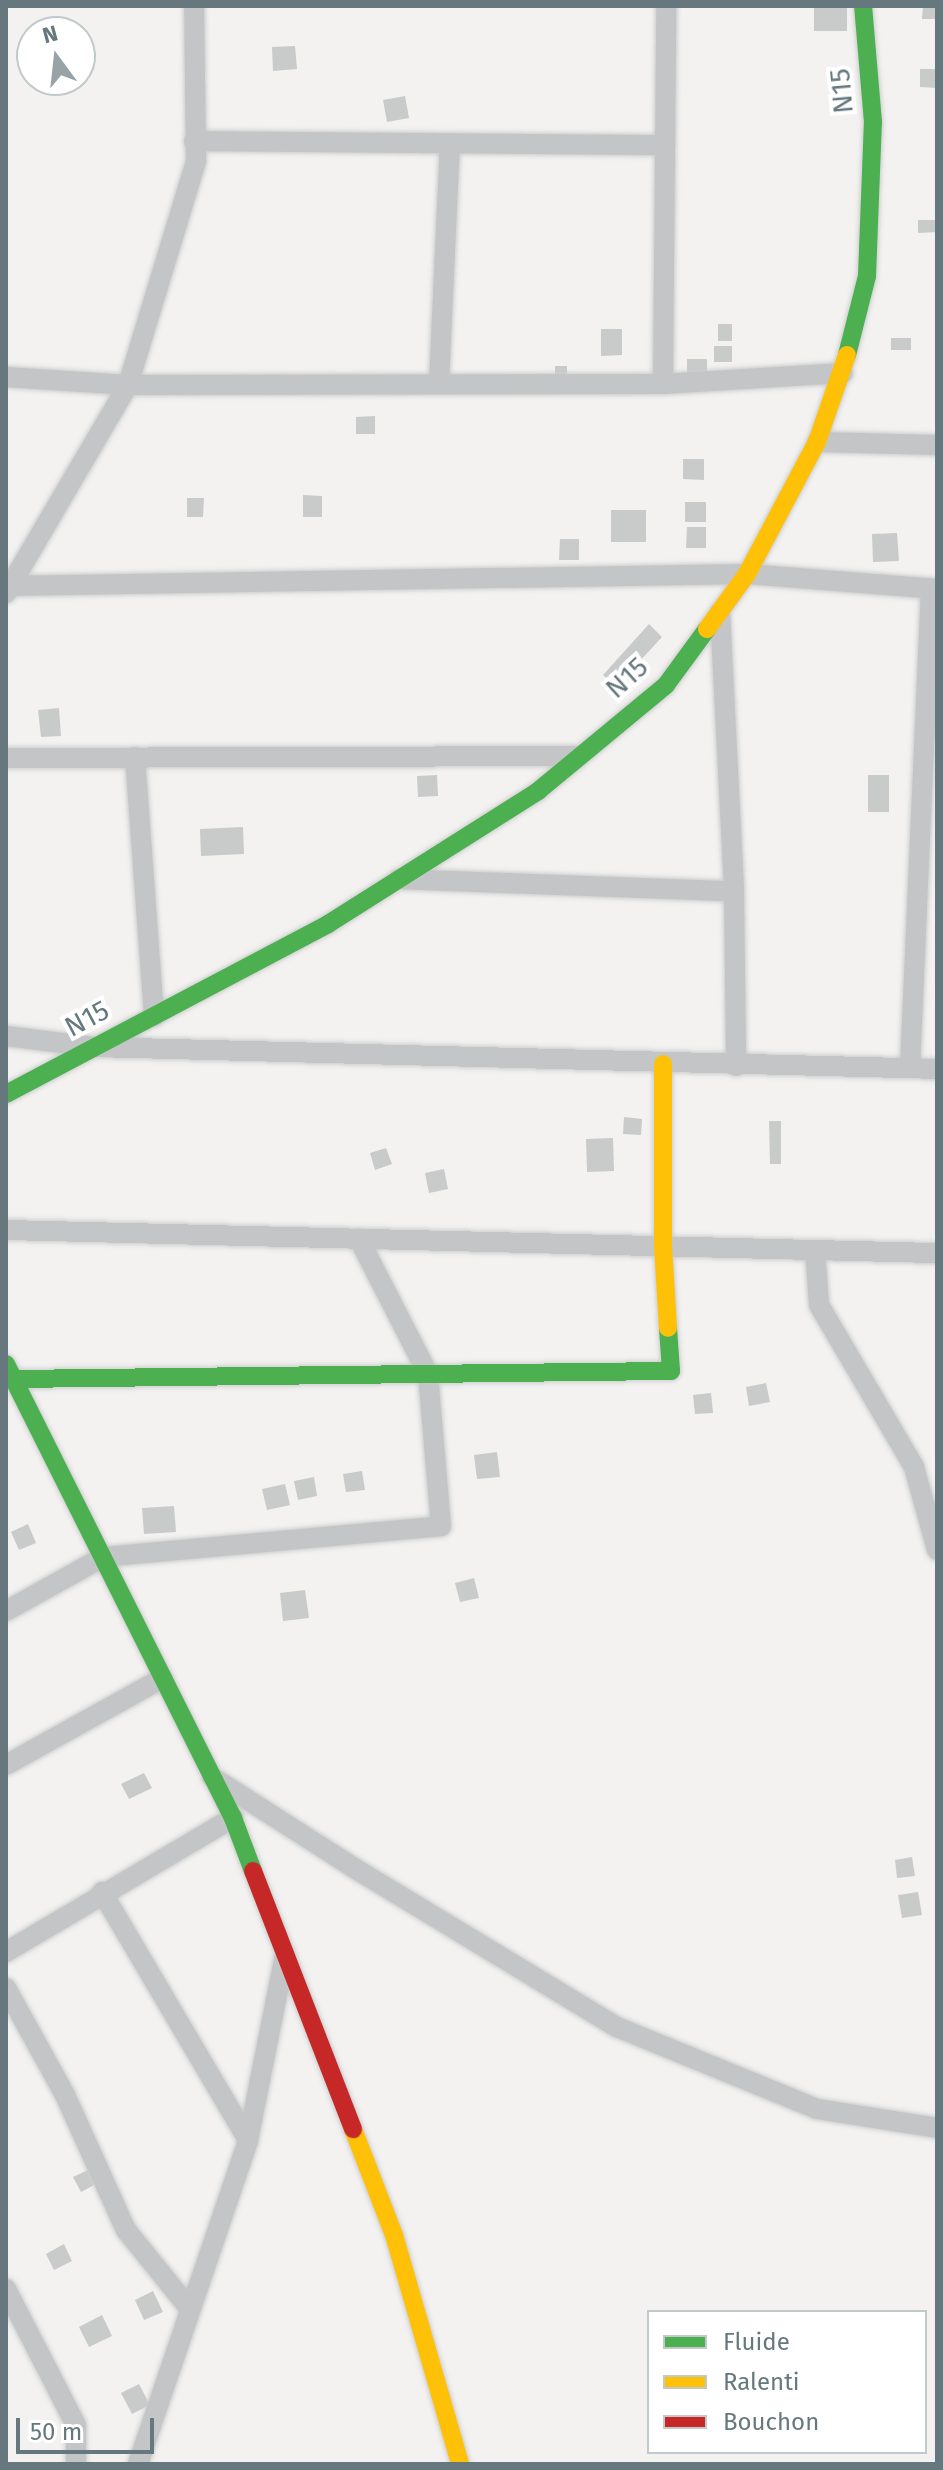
<!DOCTYPE html>
<html>
<head>
<meta charset="utf-8">
<style>
  body { margin:0 }
  #map { position:relative; width:943px; height:2470px; overflow:hidden; background:#f3f2f1; font-family:"Fira Sans",sans-serif }
  div>[style] { position:absolute }
  [style*='--x'] { left:calc(var(--x)*1px); top:calc(var(--y)*1px); width:calc(var(--w)*1px); rotate:calc(var(--a)*1deg) }
  .building>* { inset:0; background:#c9caca }
  .roads { filter:drop-shadow(0 0 2px #cdcece) drop-shadow(0 0 2px #cdcece) }
  .street>* { height:20px; margin:-10px; padding:0 10px; transform-origin:10px; border-radius:10px; background:#c3c5c6 }
  .fast>* { height:18px; margin:-9px; padding:0 9px; transform-origin:9px; border-radius:9px; background:#4caf50 }
  .slow>* { height:18px; margin:-9px; padding:0 9px; transform-origin:9px; border-radius:9px; background:#ffc107 }
  .jam>* { height:18px; margin:-9px; padding:0 9px; transform-origin:9px; border-radius:9px; background:#c62828 }
  span { translate:-50% -50%; white-space:nowrap; text-align:center; line-height:1.15; -webkit-text-stroke:8px #fff; paint-order:stroke }
  .street-label { font-size:28px; color:#66787e }
  .frame { position:absolute; inset:0; border:8px solid #66787e; pointer-events:none }
  .legend { position:absolute; left:647px; top:2310px; width:280px; height:144px; box-sizing:border-box; background:#fff; border:2px solid #c2c9cb; margin:0; padding:10px 14px; list-style:none; font-size:24px; color:#66787e }
  .legend li { display:flex; align-items:center; gap:16px; height:40px }
  .legend b { width:40px; border:2px solid #c2c9cb }
  .north { position:absolute; left:16px; top:16px; width:80px; height:80px; box-sizing:border-box; background:#fff; border:2px solid #c2c9cb; border-radius:50%; rotate:345deg; font-size:22px; font-weight:700; line-height:32px; text-align:center; color:#66787e }
  .north::after { content:''; display:block; margin:auto; width:28px; height:36px; background:#97a3a6; clip-path:polygon(50% 0,100% 100%,50% 72%,0 100%) }
  .scale { position:absolute; left:16px; top:2418px; width:138px; height:36px; box-sizing:border-box; border:4px solid #66787e; border-top:0; padding-left:10px; font-size:24px; line-height:28px; white-space:nowrap; color:#66787e; -webkit-text-stroke:6px #fff; paint-order:stroke }
</style>
</head>
<body>
<div id="map">
  <div class="building">
    <i style="clip-path:polygon(814px 6px,847px 6px,847px 31px,814px 31px)"></i>
    <i style="clip-path:polygon(923px 6px,937px 6px,937px 19px,922px 19px)"></i>
    <i style="clip-path:polygon(295px 46px,297px 69px,273px 71px,272px 47px)"></i>
    <i style="clip-path:polygon(920px 69px,937px 69px,937px 88px,920px 87px)"></i>
    <i style="clip-path:polygon(405px 96px,409px 118px,387px 122px,383px 100px)"></i>
    <i style="clip-path:polygon(918px 220px,937px 220px,937px 232px,918px 233px)"></i>
    <i style="clip-path:polygon(718px 324px,732px 324px,732px 341px,718px 341px)"></i>
    <i style="clip-path:polygon(601px 329px,622px 329px,622px 355px,601px 356px)"></i>
    <i style="clip-path:polygon(891px 338px,911px 338px,911px 350px,891px 350px)"></i>
    <i style="clip-path:polygon(714px 346px,732px 346px,732px 362px,714px 362px)"></i>
    <i style="clip-path:polygon(687px 359px,707px 359px,707px 377px,687px 377px)"></i>
    <i style="clip-path:polygon(555px 366px,567px 366px,567px 376px,555px 376px)"></i>
    <i style="clip-path:polygon(375px 416px,375px 434px,356px 434px,356px 417px)"></i>
    <i style="clip-path:polygon(683px 459px,704px 459px,704px 480px,683px 479px)"></i>
    <i style="clip-path:polygon(303px 495px,322px 496px,322px 517px,303px 517px)"></i>
    <i style="clip-path:polygon(187px 498px,204px 498px,203px 517px,187px 517px)"></i>
    <i style="clip-path:polygon(685px 502px,706px 502px,706px 522px,685px 522px)"></i>
    <i style="clip-path:polygon(611px 510px,646px 510px,646px 542px,611px 542px)"></i>
    <i style="clip-path:polygon(687px 527px,706px 527px,706px 548px,686px 548px)"></i>
    <i style="clip-path:polygon(897px 533px,899px 561px,873px 562px,872px 534px)"></i>
    <i style="clip-path:polygon(560px 539px,579px 539px,579px 560px,559px 560px)"></i>
    <i style="clip-path:polygon(649px 624px,662px 637px,616px 687px,603px 675px)"></i>
    <i style="clip-path:polygon(59px 708px,61px 736px,41px 737px,38px 710px)"></i>
    <i style="clip-path:polygon(437px 775px,438px 796px,418px 797px,417px 776px)"></i>
    <i style="clip-path:polygon(868px 775px,889px 775px,889px 812px,868px 812px)"></i>
    <i style="clip-path:polygon(243px 827px,244px 854px,201px 856px,200px 829px)"></i>
    <i style="clip-path:polygon(624px 1117px,642px 1119px,641px 1135px,623px 1134px)"></i>
    <i style="clip-path:polygon(769px 1121px,781px 1121px,781px 1164px,770px 1164px)"></i>
    <i style="clip-path:polygon(613px 1138px,614px 1171px,587px 1172px,586px 1139px)"></i>
    <i style="clip-path:polygon(386px 1148px,392px 1164px,375px 1170px,370px 1153px)"></i>
    <i style="clip-path:polygon(444px 1169px,448px 1189px,429px 1193px,425px 1173px)"></i>
    <i style="clip-path:polygon(766px 1383px,770px 1402px,749px 1406px,746px 1387px)"></i>
    <i style="clip-path:polygon(711px 1393px,713px 1413px,695px 1414px,693px 1395px)"></i>
    <i style="clip-path:polygon(497px 1452px,500px 1477px,477px 1479px,474px 1455px)"></i>
    <i style="clip-path:polygon(362px 1471px,365px 1490px,346px 1492px,343px 1474px)"></i>
    <i style="clip-path:polygon(314px 1477px,317px 1496px,298px 1500px,294px 1481px)"></i>
    <i style="clip-path:polygon(285px 1484px,290px 1505px,267px 1510px,262px 1489px)"></i>
    <i style="clip-path:polygon(174px 1506px,176px 1532px,144px 1534px,142px 1508px)"></i>
    <i style="clip-path:polygon(28px 1524px,36px 1543px,19px 1550px,11px 1532px)"></i>
    <i style="clip-path:polygon(474px 1578px,479px 1598px,460px 1602px,455px 1583px)"></i>
    <i style="clip-path:polygon(305px 1590px,309px 1618px,283px 1621px,280px 1593px)"></i>
    <i style="clip-path:polygon(144px 1773px,152px 1788px,129px 1799px,121px 1784px)"></i>
    <i style="clip-path:polygon(912px 1857px,915px 1876px,897px 1878px,895px 1860px)"></i>
    <i style="clip-path:polygon(918px 1892px,922px 1915px,902px 1918px,898px 1895px)"></i>
    <i style="clip-path:polygon(90px 2169px,98px 2183px,81px 2192px,73px 2177px)"></i>
    <i style="clip-path:polygon(64px 2244px,72px 2261px,54px 2270px,46px 2254px)"></i>
    <i style="clip-path:polygon(153px 2291px,163px 2312px,144px 2320px,135px 2300px)"></i>
    <i style="clip-path:polygon(102px 2315px,112px 2336px,89px 2347px,79px 2327px)"></i>
    <i style="clip-path:polygon(139px 2384px,150px 2405px,132px 2414px,121px 2393px)"></i>
  </div>
  <div class="roads">
    <div class="street">
      <i style="--x:194;--y:141;--w:471;--a:0.5"></i>
      <i style="--x:6;--y:377;--w:122;--a:3.8"></i>
      <i style="--x:128;--y:385;--w:535;--a:-0.11"></i>
      <i style="--x:663;--y:384;--w:180;--a:-3.5"></i>
      <i style="--x:439;--y:383;--w:239;--a:-87.4"></i>
      <i style="--x:663;--y:384;--w:378;--a:-89.5"></i>
      <i style="--x:817;--y:442;--w:120;--a:1.4"></i>
      <i style="--x:6;--y:586;--w:741;--a:-0.93"></i>
      <i style="--x:747;--y:574;--w:191;--a:4.5"></i>
      <i style="--x:6;--y:593;--w:241;--a:-59.6"></i>
      <i style="--x:128;--y:385;--w:234;--a:-73.1"></i>
      <i style="--x:196;--y:161;--w:155;--a:-90.7"></i>
      <i style="--x:720;--y:612;--w:279;--a:87.1"></i>
      <i style="--x:734;--y:891;--w:175;--a:89.3"></i>
      <i style="--x:135;--y:757;--w:260;--a:85.8"></i>
      <i style="--x:6;--y:758;--w:573;--a:-0.2"></i>
      <i style="--x:399;--y:879;--w:335;--a:2.1"></i>
      <i style="--x:6;--y:1036;--w:89;--a:7.1"></i>
      <i style="--x:94;--y:1047;--w:843;--a:1.49"></i>
      <i style="--x:910;--y:1068;--w:479;--a:-87.5"></i>
      <i style="--x:6;--y:1230;--w:931;--a:1.42"></i>
      <i style="--x:815;--y:1250;--w:55;--a:85.8"></i>
      <i style="--x:819;--y:1305;--w:188;--a:59.6"></i>
      <i style="--x:914;--y:1467;--w:86;--a:74.5"></i>
      <i style="--x:6;--y:1611;--w:111;--a:-29.1"></i>
      <i style="--x:103;--y:1557;--w:339;--a:-5.2"></i>
      <i style="--x:441;--y:1526;--w:153;--a:-94.9"></i>
      <i style="--x:428;--y:1374;--w:152;--a:-117.1"></i>
      <i style="--x:6;--y:1765;--w:179;--a:-29"></i>
      <i style="--x:212;--y:1777;--w:174;--a:32.6"></i>
      <i style="--x:359;--y:1871;--w:301;--a:31.2"></i>
      <i style="--x:617;--y:2027;--w:216;--a:22.3"></i>
      <i style="--x:817;--y:2109;--w:121;--a:9"></i>
      <i style="--x:102;--y:1892;--w:288;--a:59.5"></i>
      <i style="--x:6;--y:1952;--w:264;--a:-30.6"></i>
      <i style="--x:6;--y:1988;--w:122;--a:61.1"></i>
      <i style="--x:65;--y:2095;--w:148;--a:65.7"></i>
      <i style="--x:126;--y:2230;--w:100;--a:51.1"></i>
      <i style="--x:6;--y:2289;--w:153;--a:62.8"></i>
      <i style="--x:76;--y:2425;--w:39;--a:90"></i>
      <i style="--x:138;--y:2464;--w:342;--a:-71.2"></i>
      <i style="--x:248;--y:2140;--w:189;--a:-78.7"></i>
    </div>
    <div class="fast">
      <i style="--x:847;--y:355;--w:81;--a:-75.8"></i>
      <i style="--x:867;--y:276;--w:154;--a:-87.8"></i>
      <i style="--x:873;--y:122;--w:116;--a:-94.9"></i>
      <i style="--x:6;--y:1094;--w:364;--a:-27.8"></i>
      <i style="--x:328;--y:924;--w:249;--a:-32.3"></i>
      <i style="--x:538;--y:791;--w:166;--a:-39.6"></i>
      <i style="--x:666;--y:685;--w:69;--a:-53.8"></i>
      <i style="--x:6;--y:1364;--w:508;--a:63.43"></i>
      <i style="--x:233;--y:1818;--w:57;--a:69.3"></i>
      <i style="--x:13;--y:1379;--w:658;--a:-0.7"></i>
      <i style="--x:671;--y:1371;--w:43;--a:-94"></i>
    </div>
    <div class="slow">
      <i style="--x:707;--y:629;--w:68;--a:-54"></i>
      <i style="--x:747;--y:574;--w:149;--a:-62.1"></i>
      <i style="--x:817;--y:442;--w:92;--a:-71"></i>
      <i style="--x:663;--y:1064;--w:182;--a:90"></i>
      <i style="--x:663;--y:1246;--w:82;--a:86.5"></i>
      <i style="--x:353;--y:2129;--w:114;--a:68.9"></i>
      <i style="--x:394;--y:2235;--w:238;--a:73.9"></i>
    </div>
    <div class="jam">
      <i style="--x:253;--y:1871;--w:277;--a:68.8"></i>
    </div>
  </div>
  <div class="street-label">
    <span style="left:842px;top:91px;rotate:-95deg">N15</span>
    <span style="left:627px;top:678px;rotate:-42deg">N15</span>
    <span style="left:87px;top:1019px;rotate:-28deg">N15</span>
  </div>
  <div class="frame"></div>
  <ul class="legend">
  <li><b style="height:10px;background:#4caf50"></b>Fluide</li>
  <li><b style="height:10px;background:#ffc107"></b>Ralenti</li>
  <li><b style="height:10px;background:#c62828"></b>Bouchon</li>
  </ul>
  <div class="north">N</div>
  <div class="scale">50 m</div>
</div>
</body>
</html>
